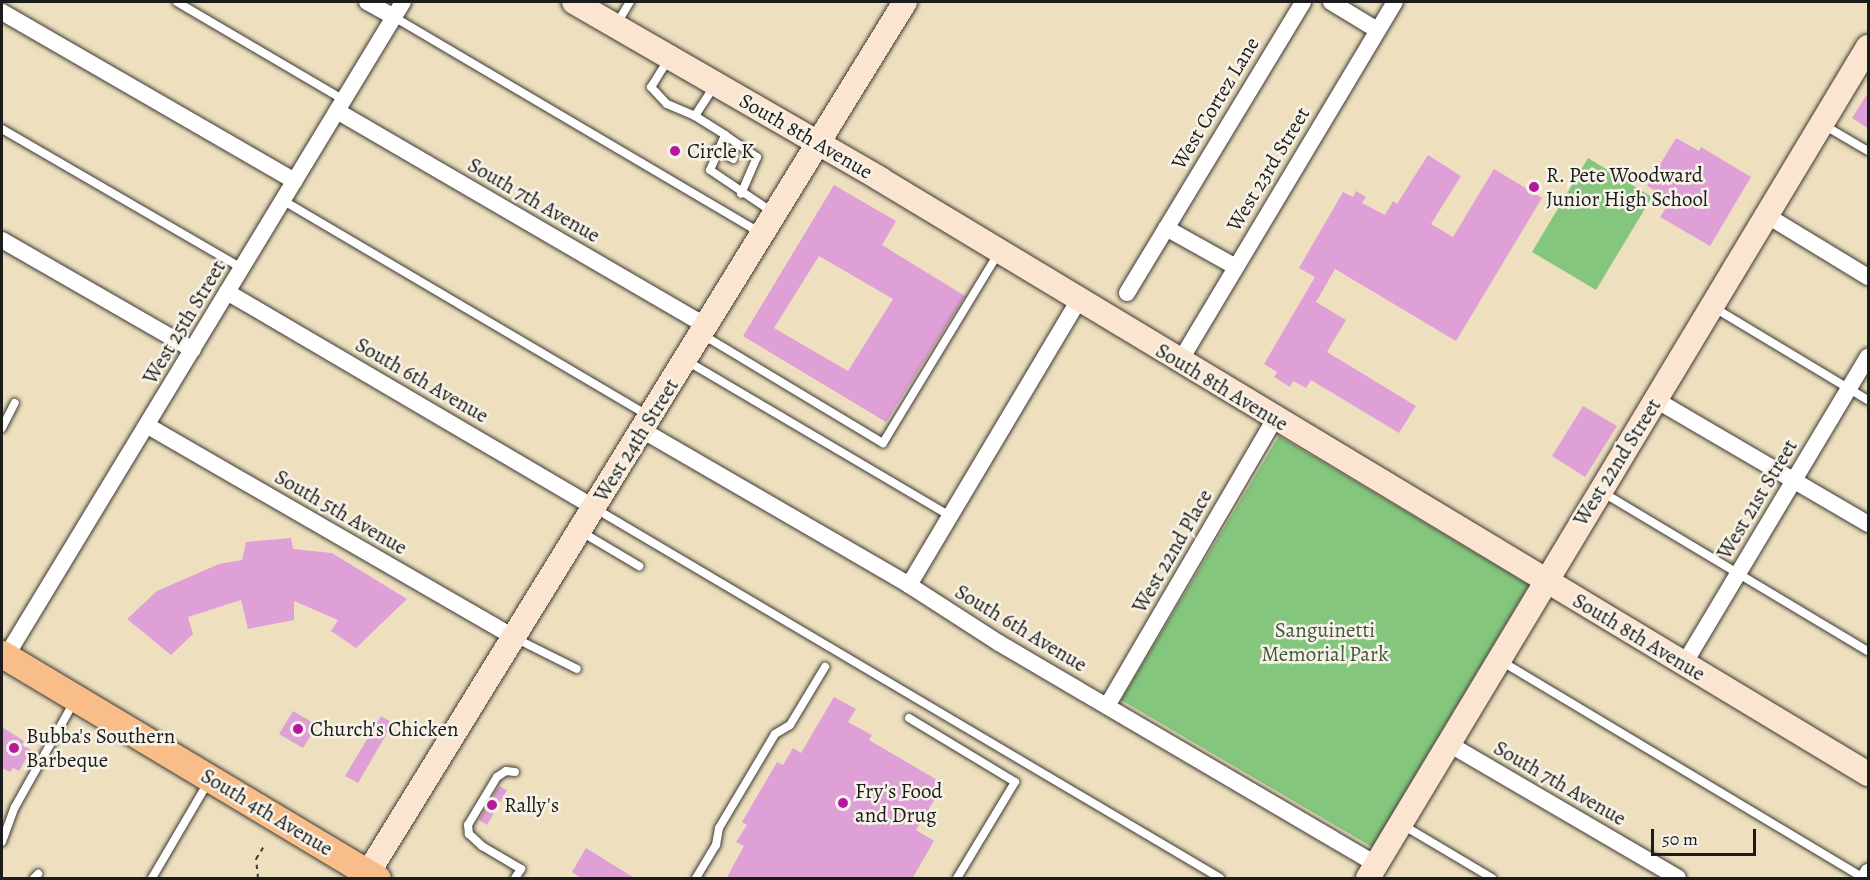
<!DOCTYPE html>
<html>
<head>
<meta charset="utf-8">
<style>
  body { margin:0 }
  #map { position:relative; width:1870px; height:880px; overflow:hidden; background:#eee0bf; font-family:Alegreya,serif }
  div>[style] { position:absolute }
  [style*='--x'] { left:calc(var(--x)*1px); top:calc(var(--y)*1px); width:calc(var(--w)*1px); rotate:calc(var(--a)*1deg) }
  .green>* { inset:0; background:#85c67e }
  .building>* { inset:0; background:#dfa0d8 }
  .path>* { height:2px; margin-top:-1px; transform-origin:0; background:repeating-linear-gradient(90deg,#3c3934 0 4.5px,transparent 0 9px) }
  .roads { filter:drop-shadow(0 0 2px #3c3934) drop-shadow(0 0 2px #3c3934) }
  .lane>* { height:8px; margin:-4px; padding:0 4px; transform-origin:4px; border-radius:4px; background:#fff }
  .street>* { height:16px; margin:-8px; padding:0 8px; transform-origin:8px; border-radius:8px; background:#fff }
  .secondary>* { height:24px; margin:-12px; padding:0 12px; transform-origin:12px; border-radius:12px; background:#fce5d0 }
  .primary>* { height:27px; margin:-13.5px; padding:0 13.5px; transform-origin:13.5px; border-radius:13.5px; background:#f8bd89 }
  .dots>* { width:16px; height:16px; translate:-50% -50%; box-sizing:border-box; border:3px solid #f7f3e8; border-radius:50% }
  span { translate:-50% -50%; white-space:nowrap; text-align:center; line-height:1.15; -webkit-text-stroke:5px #f7f3e8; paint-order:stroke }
  .street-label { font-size:21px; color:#1c1c1c }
  .poi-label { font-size:21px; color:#1c1c1c }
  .left { translate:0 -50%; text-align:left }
  .park-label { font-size:21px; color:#41583e }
  .frame { position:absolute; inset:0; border:3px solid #1c1c1c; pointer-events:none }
  .scale { position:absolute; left:1651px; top:829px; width:105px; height:27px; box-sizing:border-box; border:3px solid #1c1c1c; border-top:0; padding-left:8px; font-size:18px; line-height:21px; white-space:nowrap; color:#1c1c1c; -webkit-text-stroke:4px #f7f3e8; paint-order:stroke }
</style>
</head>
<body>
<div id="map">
  <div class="green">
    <i style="clip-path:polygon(1588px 158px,1652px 197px,1596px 290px,1532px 252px)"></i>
    <i style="clip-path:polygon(1279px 436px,1529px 585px,1372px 847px,1121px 700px)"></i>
  </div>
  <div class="building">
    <i style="clip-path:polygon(1869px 91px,1869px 129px,1852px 118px)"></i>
    <i style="clip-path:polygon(1676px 138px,1699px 151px,1701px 147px,1751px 177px,1710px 246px,1660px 217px,1671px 200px,1647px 186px)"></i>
    <i style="clip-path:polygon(1428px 155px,1461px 176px,1431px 224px,1453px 237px,1494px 169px,1542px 198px,1456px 341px,1335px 269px,1316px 302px,1346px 320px,1327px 352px,1416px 406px,1399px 433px,1311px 380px,1306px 388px,1293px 381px,1290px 387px,1274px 377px,1277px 372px,1264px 364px,1315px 277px,1299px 268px,1343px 192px,1353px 197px,1356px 191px,1366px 197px,1362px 203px,1385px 215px,1393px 201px,1397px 204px)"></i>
    <i style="clip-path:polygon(evenodd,834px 185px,896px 221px,882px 245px,965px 296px,886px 422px,743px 336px,834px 185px,819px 256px,893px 299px,848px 371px,774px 328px,819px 256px)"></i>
    <i style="clip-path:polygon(1583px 406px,1617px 426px,1585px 477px,1552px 456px)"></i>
    <i style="clip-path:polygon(291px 538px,293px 549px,332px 553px,407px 599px,356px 648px,331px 631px,338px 620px,294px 601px,294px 620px,248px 629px,241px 600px,188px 617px,193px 634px,171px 655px,127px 619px,157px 591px,219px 564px,242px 560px,246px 542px)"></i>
    <i style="clip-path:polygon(834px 697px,856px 709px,848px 722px,872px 735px,869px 740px,944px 784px,916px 830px,934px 841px,912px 879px,726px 879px,744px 846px,736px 842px,747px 825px,742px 822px,777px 762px,783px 765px,793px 748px,801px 753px)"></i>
    <i style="clip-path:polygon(293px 711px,317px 725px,303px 748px,279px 734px)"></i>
    <i style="clip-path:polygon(381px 716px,393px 723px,358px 783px,345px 776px)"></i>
    <i style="clip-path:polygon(2px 727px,24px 741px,22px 745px,31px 750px,19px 771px,13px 768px,10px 772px,2px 768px)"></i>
    <i style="clip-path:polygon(499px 786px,507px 790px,487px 825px,479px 820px)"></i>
    <i style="clip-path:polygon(586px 848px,636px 879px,582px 879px,572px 872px)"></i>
  </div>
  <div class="path">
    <i style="--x:258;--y:878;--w:19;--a:-96"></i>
    <i style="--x:256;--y:859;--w:15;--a:-58"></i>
  </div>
  <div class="roads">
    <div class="lane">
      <i style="--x:177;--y:2;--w:194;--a:30.4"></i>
      <i style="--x:394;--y:17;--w:426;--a:30.5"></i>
      <i style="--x:616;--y:25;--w:27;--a:-59"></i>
      <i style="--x:668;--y:60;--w:32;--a:122"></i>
      <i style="--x:651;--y:87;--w:23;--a:47"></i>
      <i style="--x:667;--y:104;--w:30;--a:23"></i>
      <i style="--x:715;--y:85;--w:37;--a:123"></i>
      <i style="--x:695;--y:116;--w:36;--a:32"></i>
      <i style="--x:725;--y:135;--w:38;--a:113"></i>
      <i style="--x:710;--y:170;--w:77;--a:33.9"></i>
      <i style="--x:1822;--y:124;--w:53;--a:30.4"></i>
      <i style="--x:2;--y:129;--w:277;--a:30.1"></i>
      <i style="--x:725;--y:135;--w:39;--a:35"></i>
      <i style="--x:757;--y:157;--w:40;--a:113.4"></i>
      <i style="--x:716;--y:149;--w:20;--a:30"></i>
      <i style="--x:284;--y:201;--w:422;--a:30.5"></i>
      <i style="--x:1713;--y:307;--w:181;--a:31"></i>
      <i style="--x:703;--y:335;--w:210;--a:31"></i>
      <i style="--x:883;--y:443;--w:221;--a:-58.7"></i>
      <i style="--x:687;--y:361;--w:305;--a:30.5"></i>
      <i style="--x:2;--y:428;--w:28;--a:-63"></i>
      <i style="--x:1602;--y:492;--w:310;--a:30.9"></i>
      <i style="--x:596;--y:509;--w:725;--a:30.6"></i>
      <i style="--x:580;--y:531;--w:69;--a:30.7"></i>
      <i style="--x:515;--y:638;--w:69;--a:26.6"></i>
      <i style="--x:1501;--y:661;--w:423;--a:30.9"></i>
      <i style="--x:909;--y:718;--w:124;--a:31.1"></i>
      <i style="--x:1015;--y:782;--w:112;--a:121.1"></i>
      <i style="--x:1401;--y:824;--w:106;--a:30.7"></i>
      <i style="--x:2;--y:842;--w:37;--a:-70"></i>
      <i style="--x:15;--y:807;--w:120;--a:-60.7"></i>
      <i style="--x:34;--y:878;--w:6;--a:-45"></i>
      <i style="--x:152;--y:878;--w:113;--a:-59.6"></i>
      <i style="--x:515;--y:878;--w:11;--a:-56"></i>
      <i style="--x:521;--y:869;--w:45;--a:-149.5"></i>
      <i style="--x:482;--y:846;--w:18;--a:-137"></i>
      <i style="--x:469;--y:834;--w:9;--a:-96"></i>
      <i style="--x:468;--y:825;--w:56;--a:-58.9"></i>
      <i style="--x:497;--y:777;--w:11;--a:-34"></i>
      <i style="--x:506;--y:771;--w:9;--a:6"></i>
      <i style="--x:696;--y:878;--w:39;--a:-59"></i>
      <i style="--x:716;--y:845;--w:17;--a:-80"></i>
      <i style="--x:719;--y:828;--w:109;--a:-59.2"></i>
      <i style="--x:775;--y:734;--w:17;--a:-31"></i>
      <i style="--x:790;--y:725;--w:68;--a:-58.9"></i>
    </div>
    <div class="street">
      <i style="--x:367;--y:2;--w:31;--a:29"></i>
      <i style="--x:1331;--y:2;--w:54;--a:31.3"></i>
      <i style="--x:2;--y:12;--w:338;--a:30"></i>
      <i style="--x:337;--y:111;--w:429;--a:30.2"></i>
      <i style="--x:1766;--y:215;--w:119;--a:31.3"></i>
      <i style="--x:1166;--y:228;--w:80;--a:29.1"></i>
      <i style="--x:2;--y:240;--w:220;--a:29.9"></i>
      <i style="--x:227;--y:292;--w:424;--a:30.4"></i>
      <i style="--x:1127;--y:293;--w:340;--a:-58.8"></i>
      <i style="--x:1180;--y:361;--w:418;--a:-59.1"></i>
      <i style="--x:1656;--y:400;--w:246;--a:30.3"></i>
      <i style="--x:148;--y:426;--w:420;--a:30"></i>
      <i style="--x:642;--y:430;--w:309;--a:30.1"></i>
      <i style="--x:909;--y:585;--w:107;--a:32.8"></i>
      <i style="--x:999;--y:643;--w:437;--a:30.4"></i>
      <i style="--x:909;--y:585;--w:332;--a:-59.2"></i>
      <i style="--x:2;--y:663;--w:773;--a:-58.76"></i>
      <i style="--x:1684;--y:664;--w:358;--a:-59.1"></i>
      <i style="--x:1107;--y:706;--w:333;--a:-59.7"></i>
      <i style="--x:1449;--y:744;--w:265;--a:30.3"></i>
      <i style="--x:1865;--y:878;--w:7;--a:-63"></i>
    </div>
    <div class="secondary">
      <i style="--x:574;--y:2;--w:354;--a:30"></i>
      <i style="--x:880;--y:179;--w:1153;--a:31.06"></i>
      <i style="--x:365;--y:878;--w:1029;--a:-58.35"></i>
      <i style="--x:1368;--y:878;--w:970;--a:-58.97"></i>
    </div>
    <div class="primary">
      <i style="--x:2;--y:654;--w:437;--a:30.9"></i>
    </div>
  </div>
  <div class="dots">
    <i style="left:675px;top:151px;background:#b5179e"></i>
    <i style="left:1534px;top:187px;background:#b5179e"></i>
    <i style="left:298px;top:729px;background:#b5179e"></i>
    <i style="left:14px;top:748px;background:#b5179e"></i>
    <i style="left:843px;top:803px;background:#b5179e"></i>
    <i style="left:492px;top:805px;background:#b5179e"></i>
  </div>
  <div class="street-label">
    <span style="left:1215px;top:103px;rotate:-59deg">West Cortez Lane</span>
    <span style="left:806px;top:136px;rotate:30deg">South 8th Avenue</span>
    <span style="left:1268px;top:169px;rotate:-59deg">West 23rd Street</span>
    <span style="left:534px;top:200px;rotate:30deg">South 7th Avenue</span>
    <span style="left:184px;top:322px;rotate:-59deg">West 25th Street</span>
    <span style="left:422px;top:380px;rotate:30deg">South 6th Avenue</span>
    <span style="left:1222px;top:387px;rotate:31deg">South 8th Avenue</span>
    <span style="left:636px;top:440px;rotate:-58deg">West 24th Street</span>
    <span style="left:1617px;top:462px;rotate:-58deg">West 22nd Street</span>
    <span style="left:1757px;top:499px;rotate:-59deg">West 21st Street</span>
    <span style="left:341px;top:512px;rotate:30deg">South 5th Avenue</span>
    <span style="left:1172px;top:551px;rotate:-60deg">West 22nd Place</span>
    <span style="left:1021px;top:628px;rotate:31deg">South 6th Avenue</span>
    <span style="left:1639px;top:637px;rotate:31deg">South 8th Avenue</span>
    <span style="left:1560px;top:783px;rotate:30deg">South 7th Avenue</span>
    <span style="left:267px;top:812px;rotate:31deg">South 4th Avenue</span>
  </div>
  <div class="poi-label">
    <span class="left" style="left:687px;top:151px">Circle K</span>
    <span class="left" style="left:1546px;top:187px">R. Pete Woodward<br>Junior High School</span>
    <span class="left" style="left:310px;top:729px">Church's Chicken</span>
    <span class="left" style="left:26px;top:748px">Bubba's Southern<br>Barbeque</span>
    <span class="left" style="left:855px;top:803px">Fry's Food<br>and Drug</span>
    <span class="left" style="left:504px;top:805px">Rally's</span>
  </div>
  <div class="park-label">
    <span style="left:1325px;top:642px">Sanguinetti<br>Memorial Park</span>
  </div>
  <div class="frame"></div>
  <div class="scale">50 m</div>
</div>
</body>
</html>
